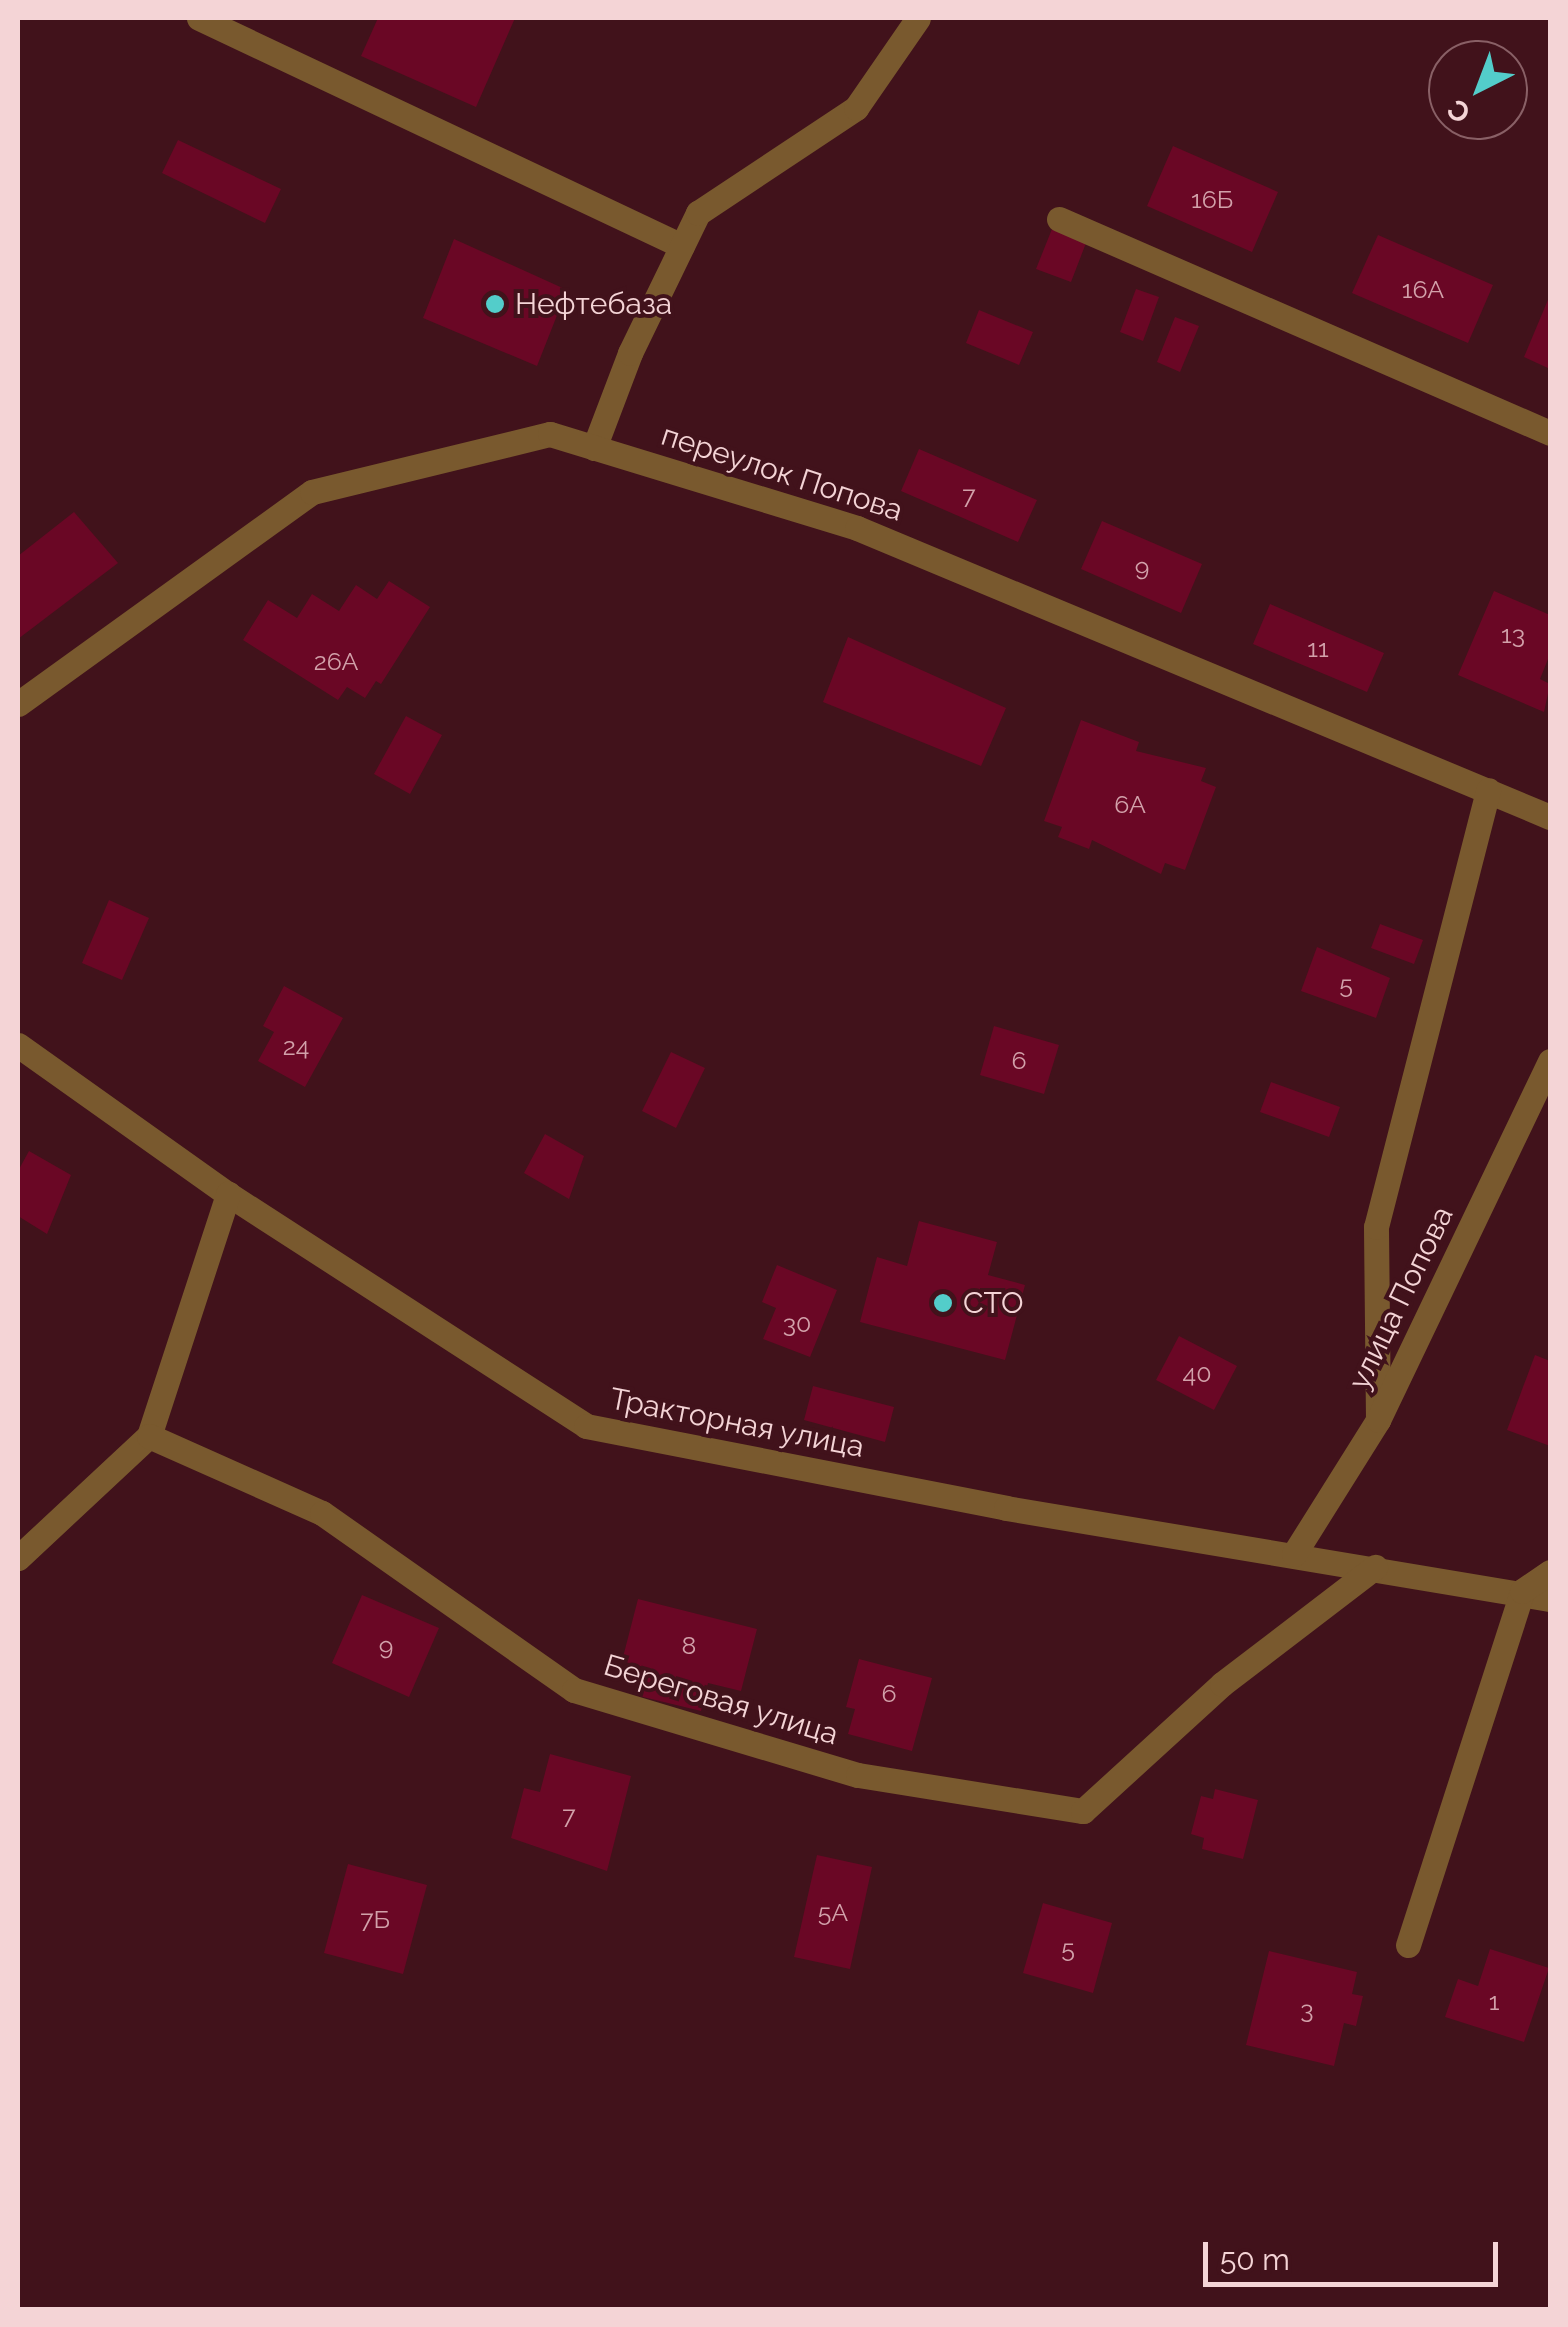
<!DOCTYPE html>
<html>
<head>
<meta charset="utf-8">
<style>
  body { margin:0 }
  #map { position:relative; width:1568px; height:2327px; overflow:hidden; background:#41121b; font-family:Raleway,sans-serif }
  div>[style] { position:absolute }
  [style*='--x'] { left:calc(var(--x)*1px); top:calc(var(--y)*1px); width:calc(var(--w)*1px); rotate:calc(var(--a)*1deg) }
  .building>* { inset:0; background:#6a0725 }
  .minor>* { height:25px; margin:-12.5px; padding:0 12.5px; transform-origin:12.5px; border-radius:12.5px; background:#79592e }
  .dots>* { width:28px; height:28px; translate:-50% -50%; box-sizing:border-box; border:5px solid #41121b; border-radius:50% }
  span { translate:-50% -50%; white-space:nowrap; text-align:center; line-height:1.15; -webkit-text-stroke:8px #41121b; paint-order:stroke }
  .number-label { font-size:25px; color:#d2a1aa }
  .number-label span { -webkit-text-stroke-width:0 }
  .poi-label { font-size:30px; color:#f4d4d6 }
  .left { translate:0 -50%; text-align:left }
  .street-label { font-size:30px; color:#f4d4d6 }
  .frame { position:absolute; inset:0; border:20px solid #f4d4d6; pointer-events:none }
  .north { position:absolute; left:1428px; top:40px; width:100px; height:100px; box-sizing:border-box; background:#41121b; border:2px solid #896066; border-radius:50%; rotate:222deg; font-size:28px; font-weight:700; line-height:40px; text-align:center; color:#f4d4d6 }
  .north::after { content:''; display:block; margin:auto; width:35px; height:45px; background:#53cdca; clip-path:polygon(50% 0,100% 100%,50% 72%,0 100%) }
  .scale { position:absolute; left:1203px; top:2242px; width:295px; height:45px; box-sizing:border-box; border:5px solid #f4d4d6; border-top:0; padding-left:12px; font-size:30px; line-height:35px; white-space:nowrap; color:#f4d4d6; -webkit-text-stroke:8px #41121b; paint-order:stroke }
</style>
</head>
<body>
<div id="map">
  <div class="building">
    <i style="clip-path:polygon(378px 18px,515px 18px,476px 107px,361px 56px)"></i>
    <i style="clip-path:polygon(178px 140px,281px 189px,265px 223px,162px 173px)"></i>
    <i style="clip-path:polygon(1173px 146px,1278px 192px,1252px 252px,1147px 206px)"></i>
    <i style="clip-path:polygon(1052px 229px,1086px 243px,1071px 282px,1036px 269px)"></i>
    <i style="clip-path:polygon(1378px 235px,1493px 285px,1468px 343px,1352px 293px)"></i>
    <i style="clip-path:polygon(454px 239px,567px 290px,537px 366px,423px 318px)"></i>
    <i style="clip-path:polygon(1136px 289px,1159px 297px,1143px 341px,1120px 332px)"></i>
    <i style="clip-path:polygon(1550px 295px,1550px 369px,1524px 357px)"></i>
    <i style="clip-path:polygon(979px 310px,1033px 332px,1019px 365px,966px 343px)"></i>
    <i style="clip-path:polygon(1175px 317px,1199px 326px,1180px 372px,1157px 362px)"></i>
    <i style="clip-path:polygon(919px 449px,1037px 500px,1018px 542px,901px 491px)"></i>
    <i style="clip-path:polygon(74px 512px,118px 563px,18px 639px,18px 556px)"></i>
    <i style="clip-path:polygon(1102px 521px,1202px 564px,1181px 613px,1081px 569px)"></i>
    <i style="clip-path:polygon(389px 581px,430px 607px,381px 684px,376px 681px,365px 698px,347px 687px,338px 700px,243px 640px,268px 600px,297px 618px,312px 594px,339px 611px,356px 585px,377px 599px)"></i>
    <i style="clip-path:polygon(1494px 591px,1550px 615px,1550px 654px,1540px 679px,1550px 684px,1544px 712px,1458px 675px)"></i>
    <i style="clip-path:polygon(1270px 604px,1384px 653px,1367px 692px,1253px 644px)"></i>
    <i style="clip-path:polygon(848px 637px,1006px 708px,981px 766px,823px 702px)"></i>
    <i style="clip-path:polygon(406px 716px,442px 735px,410px 794px,374px 774px)"></i>
    <i style="clip-path:polygon(1081px 720px,1139px 742px,1136px 751px,1206px 768px,1201px 781px,1216px 787px,1185px 870px,1165px 863px,1161px 874px,1092px 840px,1089px 849px,1058px 837px,1062px 827px,1044px 821px)"></i>
    <i style="clip-path:polygon(109px 900px,149px 918px,122px 980px,82px 963px)"></i>
    <i style="clip-path:polygon(1380px 924px,1423px 940px,1414px 964px,1371px 948px)"></i>
    <i style="clip-path:polygon(1317px 947px,1390px 978px,1376px 1018px,1301px 991px)"></i>
    <i style="clip-path:polygon(284px 986px,343px 1018px,305px 1087px,258px 1061px,274px 1032px,263px 1026px)"></i>
    <i style="clip-path:polygon(994px 1026px,1059px 1045px,1044px 1094px,980px 1075px)"></i>
    <i style="clip-path:polygon(671px 1052px,705px 1068px,676px 1128px,642px 1111px)"></i>
    <i style="clip-path:polygon(1271px 1082px,1340px 1107px,1329px 1137px,1260px 1112px)"></i>
    <i style="clip-path:polygon(545px 1134px,584px 1156px,569px 1199px,524px 1173px)"></i>
    <i style="clip-path:polygon(29px 1151px,71px 1175px,47px 1234px,18px 1216px,18px 1171px)"></i>
    <i style="clip-path:polygon(919px 1221px,997px 1242px,988px 1275px,1025px 1285px,1005px 1360px,860px 1322px,877px 1257px,907px 1266px)"></i>
    <i style="clip-path:polygon(777px 1265px,837px 1290px,810px 1357px,763px 1339px,776px 1308px,762px 1302px)"></i>
    <i style="clip-path:polygon(1179px 1336px,1237px 1366px,1214px 1410px,1156px 1380px)"></i>
    <i style="clip-path:polygon(1535px 1355px,1550px 1361px,1550px 1446px,1507px 1430px)"></i>
    <i style="clip-path:polygon(813px 1386px,894px 1407px,885px 1442px,804px 1420px)"></i>
    <i style="clip-path:polygon(362px 1595px,439px 1628px,409px 1697px,332px 1663px)"></i>
    <i style="clip-path:polygon(638px 1599px,757px 1629px,741px 1691px,708px 1683px,701px 1711px,639px 1696px,647px 1668px,622px 1661px)"></i>
    <i style="clip-path:polygon(859px 1659px,932px 1678px,912px 1751px,848px 1734px,855px 1709px,846px 1707px)"></i>
    <i style="clip-path:polygon(550px 1754px,631px 1776px,607px 1871px,511px 1838px,524px 1788px,540px 1792px)"></i>
    <i style="clip-path:polygon(1215px 1789px,1258px 1800px,1243px 1859px,1202px 1849px,1204px 1838px,1191px 1834px,1201px 1796px,1213px 1799px)"></i>
    <i style="clip-path:polygon(817px 1855px,872px 1867px,850px 1969px,794px 1957px)"></i>
    <i style="clip-path:polygon(348px 1864px,427px 1885px,403px 1974px,324px 1953px)"></i>
    <i style="clip-path:polygon(1043px 1903px,1112px 1923px,1093px 1993px,1023px 1973px)"></i>
    <i style="clip-path:polygon(1490px 1949px,1549px 1968px,1524px 2042px,1445px 2017px,1458px 1979px,1478px 1986px)"></i>
    <i style="clip-path:polygon(1269px 1951px,1357px 1972px,1352px 1994px,1363px 1996px,1356px 2026px,1344px 2023px,1334px 2066px,1246px 2045px)"></i>
  </div>
  <div class="minor">
    <i style="--x:199;--y:18;--w:534;--a:25.27"></i>
    <i style="--x:1059;--y:219;--w:536;--a:23.55"></i>
    <i style="--x:594;--y:448;--w:102;--a:-69.2"></i>
    <i style="--x:630;--y:353;--w:156;--a:-64.1"></i>
    <i style="--x:698;--y:213;--w:190;--a:-33.6"></i>
    <i style="--x:856;--y:108;--w:109;--a:-55.4"></i>
    <i style="--x:18;--y:704;--w:362;--a:-35.8"></i>
    <i style="--x:312;--y:492;--w:245;--a:-13.7"></i>
    <i style="--x:550;--y:434;--w:321;--a:17"></i>
    <i style="--x:857;--y:528;--w:751;--a:22.64"></i>
    <i style="--x:18;--y:1045;--w:257;--a:35.4"></i>
    <i style="--x:228;--y:1194;--w:427;--a:32.9"></i>
    <i style="--x:586;--y:1426;--w:428;--a:11"></i>
    <i style="--x:1006;--y:1508;--w:552;--a:9.5"></i>
    <i style="--x:1378;--y:1420;--w:193;--a:-90.6"></i>
    <i style="--x:1376;--y:1227;--w:451;--a:-75.6"></i>
    <i style="--x:149;--y:1436;--w:255;--a:-71.9"></i>
    <i style="--x:1294;--y:1554;--w:158;--a:-57.9"></i>
    <i style="--x:1378;--y:1420;--w:398;--a:-64.4"></i>
    <i style="--x:18;--y:1558;--w:179;--a:-43"></i>
    <i style="--x:149;--y:1436;--w:189;--a:24"></i>
    <i style="--x:322;--y:1513;--w:308;--a:35.1"></i>
    <i style="--x:574;--y:1690;--w:296;--a:16.7"></i>
    <i style="--x:858;--y:1775;--w:228;--a:9.1"></i>
    <i style="--x:1083;--y:1811;--w:188;--a:-42.4"></i>
    <i style="--x:1222;--y:1684;--w:193;--a:-37.4"></i>
    <i style="--x:1408;--y:1945;--w:372;--a:-72.1"></i>
    <i style="--x:1522;--y:1591;--w:34;--a:-34"></i>
  </div>
  <div class="dots">
    <i style="left:495px;top:304px;background:#53cdca"></i>
    <i style="left:943px;top:1303px;background:#53cdca"></i>
  </div>
  <div class="number-label">
    <span style="left:1212px;top:199px">16Б</span>
    <span style="left:1423px;top:289px">16А</span>
    <span style="left:969px;top:495px">7</span>
    <span style="left:1142px;top:567px">9</span>
    <span style="left:1513px;top:634px">13</span>
    <span style="left:1318px;top:648px">11</span>
    <span style="left:336px;top:661px">26А</span>
    <span style="left:1130px;top:804px">6А</span>
    <span style="left:1346px;top:984px">5</span>
    <span style="left:296px;top:1046px">24</span>
    <span style="left:1019px;top:1060px">6</span>
    <span style="left:797px;top:1323px">30</span>
    <span style="left:1197px;top:1373px">40</span>
    <span style="left:689px;top:1645px">8</span>
    <span style="left:386px;top:1646px">9</span>
    <span style="left:889px;top:1693px">6</span>
    <span style="left:569px;top:1815px">7</span>
    <span style="left:833px;top:1912px">5А</span>
    <span style="left:375px;top:1919px">7Б</span>
    <span style="left:1068px;top:1948px">5</span>
    <span style="left:1494px;top:2001px">1</span>
    <span style="left:1307px;top:2009px">3</span>
  </div>
  <div class="poi-label">
    <span class="left" style="left:515px;top:304px">Нефтебаза</span>
    <span class="left" style="left:963px;top:1303px">СТО</span>
  </div>
  <div class="street-label">
    <span style="left:782px;top:473px;rotate:18deg">переулок Попова</span>
    <span style="left:1401px;top:1298px;rotate:-64deg">улица Попова</span>
    <span style="left:737px;top:1423px;rotate:11deg">Тракторная улица</span>
    <span style="left:721px;top:1700px;rotate:17deg">Береговая улица</span>
  </div>
  <div class="frame"></div>
  <div class="north">С</div>
  <div class="scale">50 m</div>
</div>
</body>
</html>
